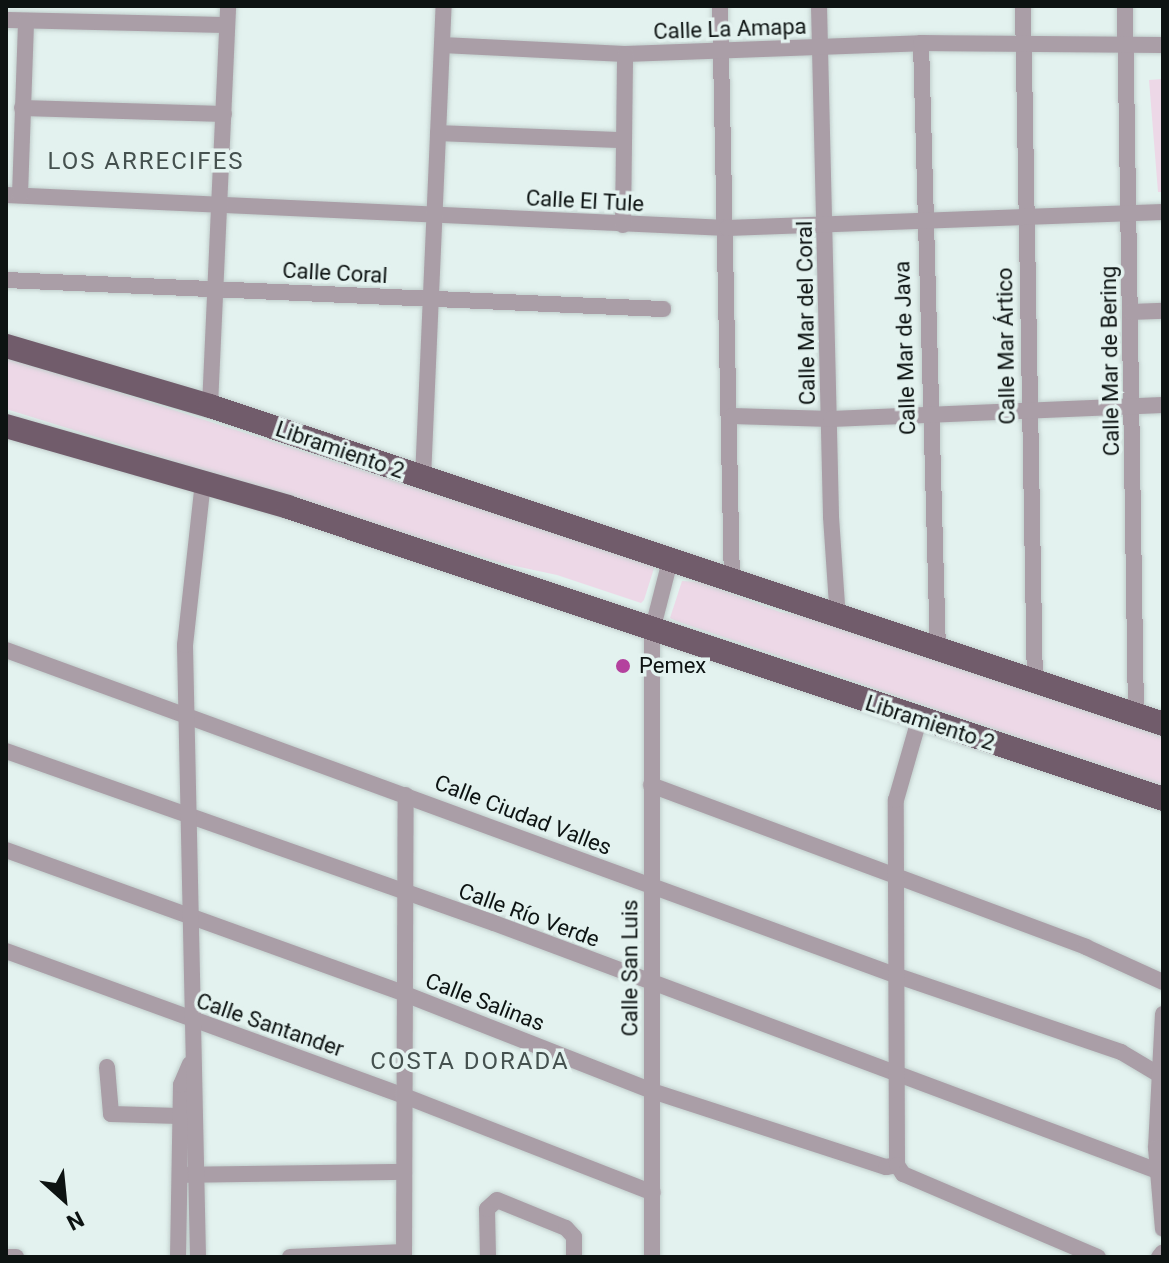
<!DOCTYPE html>
<html>
<head>
<meta charset="utf-8">
<style>
  body { margin:0 }
  #map { position:relative; width:1169px; height:1263px; overflow:hidden; background:#e3f2ef; font-family:Roboto,sans-serif }
  div>[style] { position:absolute }
  [style*='--x'] { left:calc(var(--x)*1px); top:calc(var(--y)*1px); width:calc(var(--w)*1px); rotate:calc(var(--a)*1deg) }
  .green>* { inset:0; background:#edd8e7 }
  .roads { filter:drop-shadow(0 0 2px #c1cecc) drop-shadow(0 0 2px #c1cecc) }
  .minor>* { height:16px; margin:-8px; padding:0 8px; transform-origin:8px; border-radius:8px; background:#aa9ea7 }
  .primary>* { height:24px; margin:-12px; padding:0 12px; transform-origin:12px; border-radius:12px; background:#715c6b }
  .dots>* { width:22px; height:22px; translate:-50% -50%; box-sizing:border-box; border:4px solid #e3f2ef; border-radius:50% }
  span { translate:-50% -50%; white-space:nowrap; text-align:center; line-height:1.15; -webkit-text-stroke:7px #e3f2ef; paint-order:stroke }
  .street-label { font-size:22px; color:#0d1312 }
  .poi-label { font-size:22px; color:#0d1312 }
  .left { translate:0 -50%; text-align:left }
  .neighbourhood-label { font-size:24px; color:#45514f; letter-spacing:2px }
  .frame { position:absolute; inset:0; border:8px solid #0d1312; pointer-events:none }
  .north { position:absolute; left:24px; top:1159px; width:80px; height:80px; -webkit-text-stroke:6px #e3f2ef; paint-order:stroke; rotate:153deg; font-size:22px; font-weight:700; line-height:32px; text-align:center; color:#0d1312 }
  .north::after { content:''; display:block; margin:auto; width:28px; height:36px; background:#0d1312; clip-path:polygon(50% 0,100% 100%,50% 72%,0 100%) }
</style>
</head>
<body>
<div id="map">
  <div class="green">
    <i style="clip-path:polygon(1163px 79px,1163px 192px,1158px 192px,1149px 80px)"></i>
    <i style="clip-path:polygon(6px 356px,655px 565px,644px 600px,641px 603px,557px 575px,501px 563px,6px 409px)"></i>
    <i style="clip-path:polygon(682px 581px,700px 582px,780px 612px,823px 619px,1163px 733px,1163px 786px,676px 621px,670px 618px)"></i>
  </div>
  <div class="roads">
    <div class="minor">
      <i style="--x:720;--y:6;--w:576;--a:88.81"></i>
      <i style="--x:819;--y:6;--w:511;--a:88.65"></i>
      <i style="--x:831;--y:517;--w:102;--a:86.1"></i>
      <i style="--x:1023;--y:6;--w:678;--a:88.99"></i>
      <i style="--x:1125;--y:6;--w:709;--a:89.11"></i>
      <i style="--x:6;--y:20;--w:221;--a:1.3"></i>
      <i style="--x:921;--y:43;--w:609;--a:88.4"></i>
      <i style="--x:442;--y:45;--w:183;--a:2.8"></i>
      <i style="--x:625;--y:54;--w:296;--a:-2.1"></i>
      <i style="--x:921;--y:43;--w:242;--a:0.5"></i>
      <i style="--x:22;--y:108;--w:202;--a:1.7"></i>
      <i style="--x:438;--y:133;--w:185;--a:2.2"></i>
      <i style="--x:6;--y:195;--w:722;--a:2.62"></i>
      <i style="--x:727;--y:228;--w:436;--a:-2.1"></i>
      <i style="--x:20;--y:195;--w:174;--a:-88"></i>
      <i style="--x:623;--y:225;--w:171;--a:-89.3"></i>
      <i style="--x:6;--y:280;--w:658;--a:2.53"></i>
      <i style="--x:1131;--y:312;--w:32;--a:-2"></i>
      <i style="--x:210;--y:406;--w:400;--a:-87.4"></i>
      <i style="--x:732;--y:416;--w:99;--a:1.7"></i>
      <i style="--x:831;--y:419;--w:332;--a:-2.4"></i>
      <i style="--x:423;--y:478;--w:472;--a:-87.5"></i>
      <i style="--x:6;--y:650;--w:950;--a:20.08"></i>
      <i style="--x:898;--y:976;--w:236;--a:18.8"></i>
      <i style="--x:1121;--y:1052;--w:49;--a:30.8"></i>
      <i style="--x:6;--y:751;--w:517;--a:19.42"></i>
      <i style="--x:494;--y:923;--w:714;--a:20.49"></i>
      <i style="--x:651;--y:785;--w:464;--a:20.4"></i>
      <i style="--x:1086;--y:947;--w:85;--a:24.4"></i>
      <i style="--x:6;--y:850;--w:424;--a:19.8"></i>
      <i style="--x:405;--y:994;--w:265;--a:21.4"></i>
      <i style="--x:652;--y:1091;--w:246;--a:18"></i>
      <i style="--x:886;--y:1167;--w:11;--a:-10"></i>
      <i style="--x:6;--y:951;--w:421;--a:20"></i>
      <i style="--x:402;--y:1095;--w:269;--a:21.3"></i>
      <i style="--x:1163;--y:1014;--w:134;--a:93"></i>
      <i style="--x:1156;--y:1148;--w:81;--a:85.1"></i>
      <i style="--x:107;--y:1067;--w:47;--a:85.1"></i>
      <i style="--x:111;--y:1114;--w:68;--a:1.7"></i>
      <i style="--x:897;--y:1165;--w:365;--a:-90.2"></i>
      <i style="--x:896;--y:800;--w:83;--a:-74"></i>
      <i style="--x:897;--y:1165;--w:11;--a:56"></i>
      <i style="--x:903;--y:1174;--w:212;--a:23.1"></i>
      <i style="--x:180;--y:1175;--w:222;--a:-0.8"></i>
      <i style="--x:6;--y:1257;--w:10;--a:0"></i>
      <i style="--x:178;--y:1257;--w:172;--a:-89"></i>
      <i style="--x:181;--y:1085;--w:23;--a:-67"></i>
      <i style="--x:198;--y:1257;--w:612;--a:-91.22"></i>
      <i style="--x:185;--y:645;--w:165;--a:-83.7"></i>
      <i style="--x:290;--y:1257;--w:114;--a:-2.5"></i>
      <i style="--x:404;--y:1257;--w:462;--a:-89.8"></i>
      <i style="--x:488;--y:1257;--w:48;--a:-91.2"></i>
      <i style="--x:487;--y:1209;--w:13;--a:-42"></i>
      <i style="--x:497;--y:1200;--w:74;--a:22.1"></i>
      <i style="--x:566;--y:1228;--w:12;--a:48"></i>
      <i style="--x:574;--y:1237;--w:20;--a:90"></i>
      <i style="--x:652;--y:1257;--w:626;--a:-90"></i>
      <i style="--x:652;--y:631;--w:72;--a:-75.6"></i>
      <i style="--x:1159;--y:1257;--w:6;--a:-51"></i>
    </div>
    <div class="primary">
      <i style="--x:6;--y:346;--w:213;--a:16.4"></i>
      <i style="--x:210;--y:406;--w:1005;--a:18.45"></i>
      <i style="--x:6;--y:426;--w:293;--a:16"></i>
      <i style="--x:288;--y:507;--w:922;--a:18.45"></i>
    </div>
  </div>
  <div class="dots">
    <i style="left:623px;top:666px;background:#b4429e"></i>
  </div>
  <div class="street-label">
    <span style="left:730px;top:29px;rotate:-2deg">Calle La Amapa</span>
    <span style="left:585px;top:201px;rotate:3deg">Calle El Tule</span>
    <span style="left:335px;top:273px;rotate:3deg">Calle Coral</span>
    <span style="left:806px;top:313px;rotate:-91deg">Calle Mar del Coral</span>
    <span style="left:1006px;top:346px;rotate:-91deg">Calle Mar Ártico</span>
    <span style="left:905px;top:348px;rotate:-92deg">Calle Mar de Java</span>
    <span style="left:1110px;top:361px;rotate:-91deg">Calle Mar de Bering</span>
    <span style="left:340px;top:450px;rotate:19deg">Libramiento 2</span>
    <span style="left:930px;top:723px;rotate:18deg">Libramiento 2</span>
    <span style="left:523px;top:815px;rotate:21deg">Calle Ciudad Valles</span>
    <span style="left:529px;top:915px;rotate:20deg">Calle Río Verde</span>
    <span style="left:630px;top:968px;rotate:-90deg">Calle San Luis</span>
    <span style="left:485px;top:1002px;rotate:21deg">Calle Salinas</span>
    <span style="left:270px;top:1025px;rotate:19deg">Calle Santander</span>
  </div>
  <div class="poi-label">
    <span class="left" style="left:639px;top:666px">Pemex</span>
  </div>
  <div class="neighbourhood-label">
    <span style="left:146px;top:162px">LOS ARRECIFES</span>
    <span style="left:470px;top:1062px">COSTA DORADA</span>
  </div>
  <div class="frame"></div>
  <div class="north">N</div>
</div>
</body>
</html>
